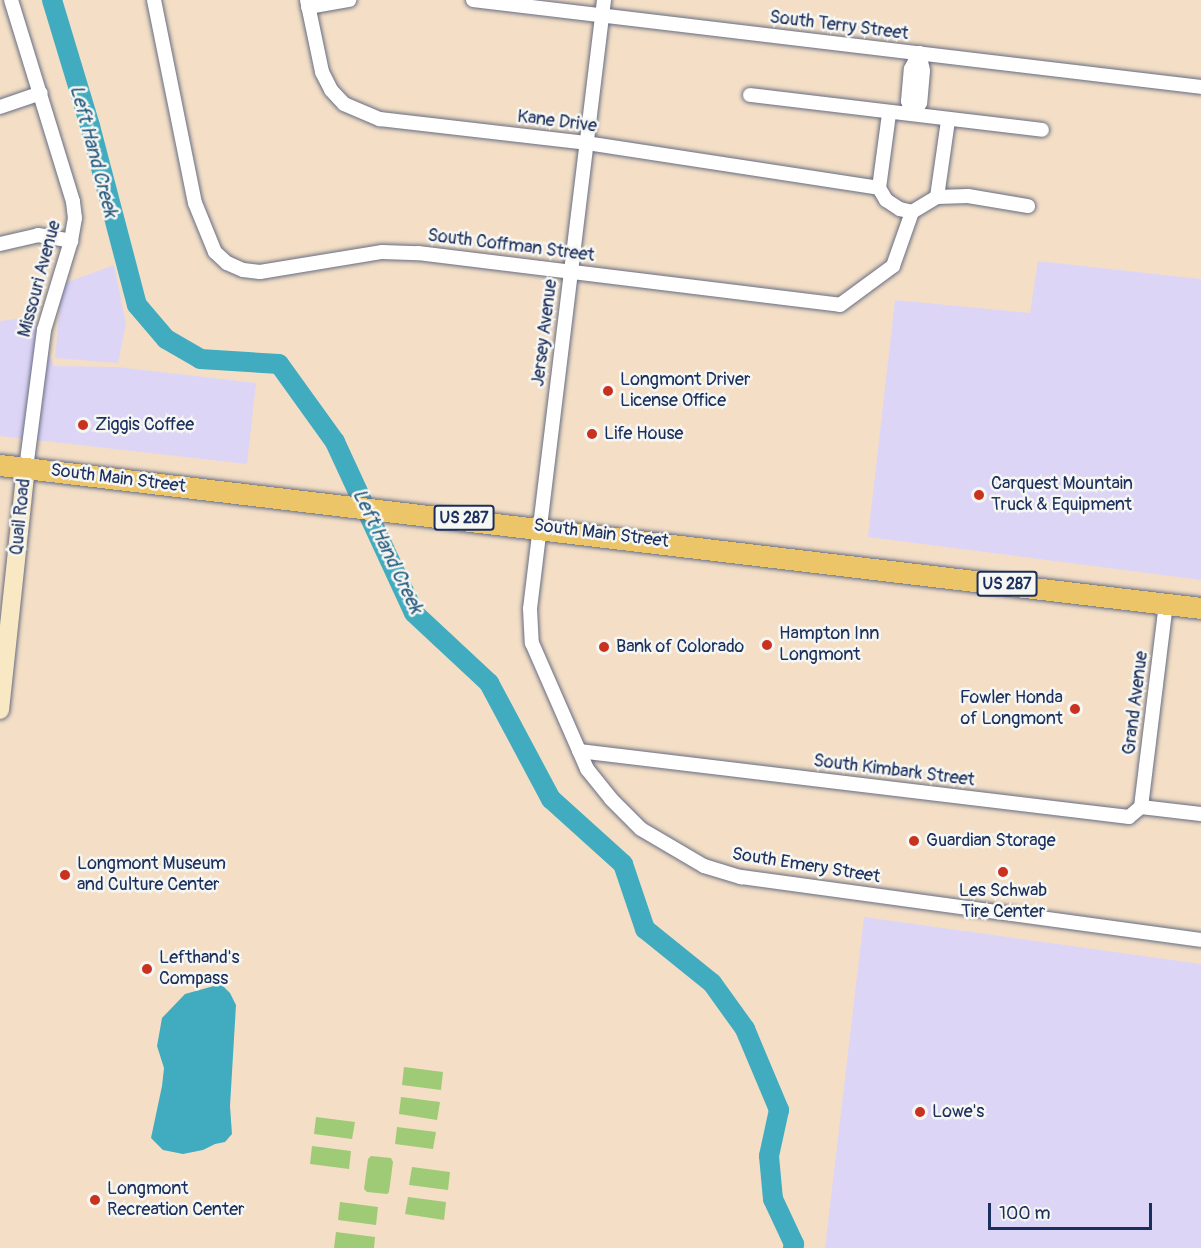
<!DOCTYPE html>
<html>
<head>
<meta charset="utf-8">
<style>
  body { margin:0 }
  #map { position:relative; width:1201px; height:1248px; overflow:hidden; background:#f4dfc6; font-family:Pangolin,sans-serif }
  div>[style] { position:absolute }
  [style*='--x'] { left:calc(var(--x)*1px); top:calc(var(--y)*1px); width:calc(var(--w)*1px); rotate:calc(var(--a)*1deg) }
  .built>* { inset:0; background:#ddd5f6 }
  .green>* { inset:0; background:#9fca76 }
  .water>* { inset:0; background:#41acc0 }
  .river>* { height:20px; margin:-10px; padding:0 10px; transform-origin:10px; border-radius:10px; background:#41acc0 }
  .roads { filter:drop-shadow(0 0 2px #676d82) drop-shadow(0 0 2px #676d82) }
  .street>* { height:14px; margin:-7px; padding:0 7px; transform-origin:7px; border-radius:7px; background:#fff }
  .secondary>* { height:18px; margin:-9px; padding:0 9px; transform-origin:9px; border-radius:9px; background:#f8e8c3 }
  .primary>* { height:21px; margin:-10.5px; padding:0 10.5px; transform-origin:10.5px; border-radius:10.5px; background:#edc569 }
  .dots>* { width:16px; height:16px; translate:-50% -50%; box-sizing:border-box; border:3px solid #f6f6f2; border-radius:50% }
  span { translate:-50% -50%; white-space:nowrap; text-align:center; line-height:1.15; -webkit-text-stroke:5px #f6f6f2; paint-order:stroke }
  .shield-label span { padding:2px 4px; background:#f6f6f2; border:2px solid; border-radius:4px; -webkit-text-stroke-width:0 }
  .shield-label { font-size:16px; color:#1b2f5e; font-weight:700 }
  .street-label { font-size:18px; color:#1b2f5e }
  .poi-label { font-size:18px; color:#1b2f5e }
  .left { translate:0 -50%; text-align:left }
  .right { translate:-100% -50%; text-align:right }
  .water-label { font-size:20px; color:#285b80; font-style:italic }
  .scale { position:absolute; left:988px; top:1203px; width:164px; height:27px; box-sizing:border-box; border:3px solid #1b2f5e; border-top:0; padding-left:8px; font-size:18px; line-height:21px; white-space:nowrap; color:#1b2f5e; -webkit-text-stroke:4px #f6f6f2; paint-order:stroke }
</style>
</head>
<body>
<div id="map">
  <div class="built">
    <i style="clip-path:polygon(1038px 261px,1201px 279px,1201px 580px,868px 537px,895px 300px,1030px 313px)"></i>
    <i style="clip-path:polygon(114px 265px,126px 324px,118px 363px,55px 358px,62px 284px)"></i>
    <i style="clip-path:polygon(32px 317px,54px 366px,118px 367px,256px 383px,247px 464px,0 436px,0 321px)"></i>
    <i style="clip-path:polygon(864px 917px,1201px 964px,1201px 1248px,825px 1248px)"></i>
  </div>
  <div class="green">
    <i style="clip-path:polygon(404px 1067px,443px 1072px,441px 1090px,402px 1085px)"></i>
    <i style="clip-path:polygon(401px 1097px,440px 1102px,437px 1120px,399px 1114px)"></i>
    <i style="clip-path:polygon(316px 1117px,355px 1122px,352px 1139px,314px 1134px)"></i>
    <i style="clip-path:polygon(397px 1127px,436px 1132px,433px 1149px,395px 1144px)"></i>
    <i style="clip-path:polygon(312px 1146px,351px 1151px,349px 1169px,310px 1164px)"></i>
    <i style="clip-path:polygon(371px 1156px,391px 1158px,393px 1162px,389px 1192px,387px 1194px,367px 1192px,364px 1189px,368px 1159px)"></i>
    <i style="clip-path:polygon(412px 1167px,450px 1172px,448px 1190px,409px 1185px)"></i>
    <i style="clip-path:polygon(408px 1197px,446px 1202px,444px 1220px,405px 1214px)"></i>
    <i style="clip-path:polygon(340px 1202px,378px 1207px,376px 1225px,338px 1220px)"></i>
    <i style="clip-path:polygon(336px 1232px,375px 1237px,374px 1248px,334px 1248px)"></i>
  </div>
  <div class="water">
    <i style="clip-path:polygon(221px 984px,230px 993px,236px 1005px,230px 1106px,232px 1134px,225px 1142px,215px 1144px,203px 1150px,183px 1154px,163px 1150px,151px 1138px,162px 1086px,164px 1068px,157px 1046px,162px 1018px,185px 994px)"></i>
  </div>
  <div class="river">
    <i style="--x:52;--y:0;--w:132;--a:73.2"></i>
    <i style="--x:90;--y:126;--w:185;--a:75.3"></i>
    <i style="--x:137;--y:305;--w:45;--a:49.5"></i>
    <i style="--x:166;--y:339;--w:39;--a:30"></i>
    <i style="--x:200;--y:359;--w:79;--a:3.6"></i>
    <i style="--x:279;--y:364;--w:96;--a:54.3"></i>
    <i style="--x:335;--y:442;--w:188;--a:65.2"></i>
    <i style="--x:414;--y:613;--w:103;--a:43"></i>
    <i style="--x:489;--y:683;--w:132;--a:61.9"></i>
    <i style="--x:551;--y:799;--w:97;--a:42.1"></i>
    <i style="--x:623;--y:864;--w:69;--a:71.3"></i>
    <i style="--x:645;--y:929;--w:86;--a:38.9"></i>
    <i style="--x:712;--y:983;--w:57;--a:54.3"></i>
    <i style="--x:745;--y:1029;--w:88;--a:67.2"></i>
    <i style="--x:779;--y:1110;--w:47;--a:102.3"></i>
    <i style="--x:769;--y:1156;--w:43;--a:84.7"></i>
    <i style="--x:773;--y:1199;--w:50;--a:65"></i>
    <i style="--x:794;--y:1244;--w:4;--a:104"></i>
  </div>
  <div class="roads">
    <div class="street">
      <i style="--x:11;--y:0;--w:211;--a:72.9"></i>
      <i style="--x:73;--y:202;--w:16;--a:83"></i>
      <i style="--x:75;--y:218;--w:23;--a:100"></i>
      <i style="--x:71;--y:241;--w:93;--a:106.9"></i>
      <i style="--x:44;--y:330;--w:139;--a:97.4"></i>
      <i style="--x:154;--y:0;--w:207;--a:78.6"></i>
      <i style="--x:195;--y:203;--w:53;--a:67.8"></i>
      <i style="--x:215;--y:252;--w:16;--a:43"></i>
      <i style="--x:227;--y:263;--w:17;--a:24"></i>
      <i style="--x:243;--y:270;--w:17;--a:7"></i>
      <i style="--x:260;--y:272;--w:124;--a:-9.3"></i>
      <i style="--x:382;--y:252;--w:36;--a:2"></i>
      <i style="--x:418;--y:253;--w:425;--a:7"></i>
      <i style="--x:840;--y:305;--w:66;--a:-36.3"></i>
      <i style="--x:893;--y:266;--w:57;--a:-70.6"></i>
      <i style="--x:912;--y:212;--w:29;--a:-31"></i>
      <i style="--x:937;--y:197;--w:77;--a:-81.8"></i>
      <i style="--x:307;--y:0;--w:74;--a:78.2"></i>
      <i style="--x:322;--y:72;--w:20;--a:63"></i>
      <i style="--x:331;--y:90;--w:19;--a:47"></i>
      <i style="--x:344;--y:104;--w:39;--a:23"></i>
      <i style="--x:380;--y:119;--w:207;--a:6.6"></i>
      <i style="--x:586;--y:143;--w:296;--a:8.7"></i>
      <i style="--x:473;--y:0;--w:733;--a:6.81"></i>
      <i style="--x:604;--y:0;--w:613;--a:96.93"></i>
      <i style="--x:530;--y:609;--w:34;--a:87"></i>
      <i style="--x:532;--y:643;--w:137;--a:66.4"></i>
      <i style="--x:587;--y:769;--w:38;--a:51"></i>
      <i style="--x:611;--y:799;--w:42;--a:45"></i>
      <i style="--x:641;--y:829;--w:73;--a:30.4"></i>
      <i style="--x:704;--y:866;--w:39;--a:17"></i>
      <i style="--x:741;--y:877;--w:464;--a:7.8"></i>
      <i style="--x:308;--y:7;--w:42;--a:-9.7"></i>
      <i style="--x:919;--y:53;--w:18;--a:77"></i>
      <i style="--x:923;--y:71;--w:32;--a:95"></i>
      <i style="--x:920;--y:103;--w:12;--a:125"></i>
      <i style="--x:913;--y:113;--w:13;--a:-113"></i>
      <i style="--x:908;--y:101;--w:32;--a:-85"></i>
      <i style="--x:911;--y:69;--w:18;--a:-63"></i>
      <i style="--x:750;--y:95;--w:294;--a:6.8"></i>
      <i style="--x:0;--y:107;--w:43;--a:-18.9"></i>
      <i style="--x:889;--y:114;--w:75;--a:97.7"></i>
      <i style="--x:879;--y:188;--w:14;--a:60"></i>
      <i style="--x:886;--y:200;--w:17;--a:33"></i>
      <i style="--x:900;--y:209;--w:12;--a:14"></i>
      <i style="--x:937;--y:197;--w:31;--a:-2"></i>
      <i style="--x:968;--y:196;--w:61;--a:9.5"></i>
      <i style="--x:0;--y:244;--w:39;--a:-13"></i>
      <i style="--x:38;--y:235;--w:34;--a:10"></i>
      <i style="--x:579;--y:751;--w:554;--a:6.84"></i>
      <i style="--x:1129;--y:817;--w:16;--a:-40"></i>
      <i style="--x:1141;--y:807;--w:60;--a:6.7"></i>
      <i style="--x:1141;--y:807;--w:205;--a:-83"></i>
    </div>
    <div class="secondary">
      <i style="--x:0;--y:710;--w:243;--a:-83.9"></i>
    </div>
    <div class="primary">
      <i style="--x:0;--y:465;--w:1209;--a:6.79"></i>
    </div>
  </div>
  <div class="dots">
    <i style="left:608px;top:391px;background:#c8321e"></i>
    <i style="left:83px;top:425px;background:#c8321e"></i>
    <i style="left:592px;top:434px;background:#c8321e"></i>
    <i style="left:979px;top:495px;background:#c8321e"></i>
    <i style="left:767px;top:645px;background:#c8321e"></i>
    <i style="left:604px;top:647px;background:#c8321e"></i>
    <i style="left:1075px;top:709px;background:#c8321e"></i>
    <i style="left:914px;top:841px;background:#c8321e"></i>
    <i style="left:1003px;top:872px;background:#c8321e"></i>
    <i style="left:65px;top:875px;background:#c8321e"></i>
    <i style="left:147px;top:969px;background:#c8321e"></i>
    <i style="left:920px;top:1112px;background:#c8321e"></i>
    <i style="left:95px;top:1200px;background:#c8321e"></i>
  </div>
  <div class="shield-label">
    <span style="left:464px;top:518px">US 287</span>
    <span style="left:1007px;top:584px">US 287</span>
  </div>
  <div class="street-label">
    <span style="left:839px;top:26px;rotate:7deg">South Terry Street</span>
    <span style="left:557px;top:122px;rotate:7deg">Kane Drive</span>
    <span style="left:511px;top:246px;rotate:7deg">South Coffman Street</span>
    <span style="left:40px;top:279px;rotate:-75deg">Missouri Avenue</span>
    <span style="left:545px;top:333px;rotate:-83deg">Jersey Avenue</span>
    <span style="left:118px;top:479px;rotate:7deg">South Main Street</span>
    <span style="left:21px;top:517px;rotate:-84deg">Quail Road</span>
    <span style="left:601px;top:534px;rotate:7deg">South Main Street</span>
    <span style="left:1136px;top:703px;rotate:-83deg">Grand Avenue</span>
    <span style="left:894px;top:771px;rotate:7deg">South Kimbark Street</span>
    <span style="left:806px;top:866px;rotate:9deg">South Emery Street</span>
  </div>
  <div class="poi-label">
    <span class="left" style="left:620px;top:391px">Longmont Driver<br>License Office</span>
    <span class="left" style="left:95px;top:425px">Ziggis Coffee</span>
    <span class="left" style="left:604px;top:434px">Life House</span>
    <span class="left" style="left:991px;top:495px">Carquest Mountain<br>Truck &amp; Equipment</span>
    <span class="left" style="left:779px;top:645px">Hampton Inn<br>Longmont</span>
    <span class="left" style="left:616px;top:647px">Bank of Colorado</span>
    <span class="right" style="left:1063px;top:709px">Fowler Honda<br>of Longmont</span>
    <span class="left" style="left:926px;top:841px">Guardian Storage</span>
    <span class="left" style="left:77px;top:875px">Longmont Museum<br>and Culture Center</span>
    <span style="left:1003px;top:902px">Les Schwab<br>Tire Center</span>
    <span class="left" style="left:159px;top:969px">Lefthand's<br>Compass</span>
    <span class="left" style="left:932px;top:1112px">Lowe's</span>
    <span class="left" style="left:107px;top:1200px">Longmont<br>Recreation Center</span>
  </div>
  <div class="water-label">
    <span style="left:94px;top:151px;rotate:75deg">Left Hand Creek</span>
    <span style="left:388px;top:551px;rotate:64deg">Left Hand Creek</span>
  </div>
  <div class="scale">100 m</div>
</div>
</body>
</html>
